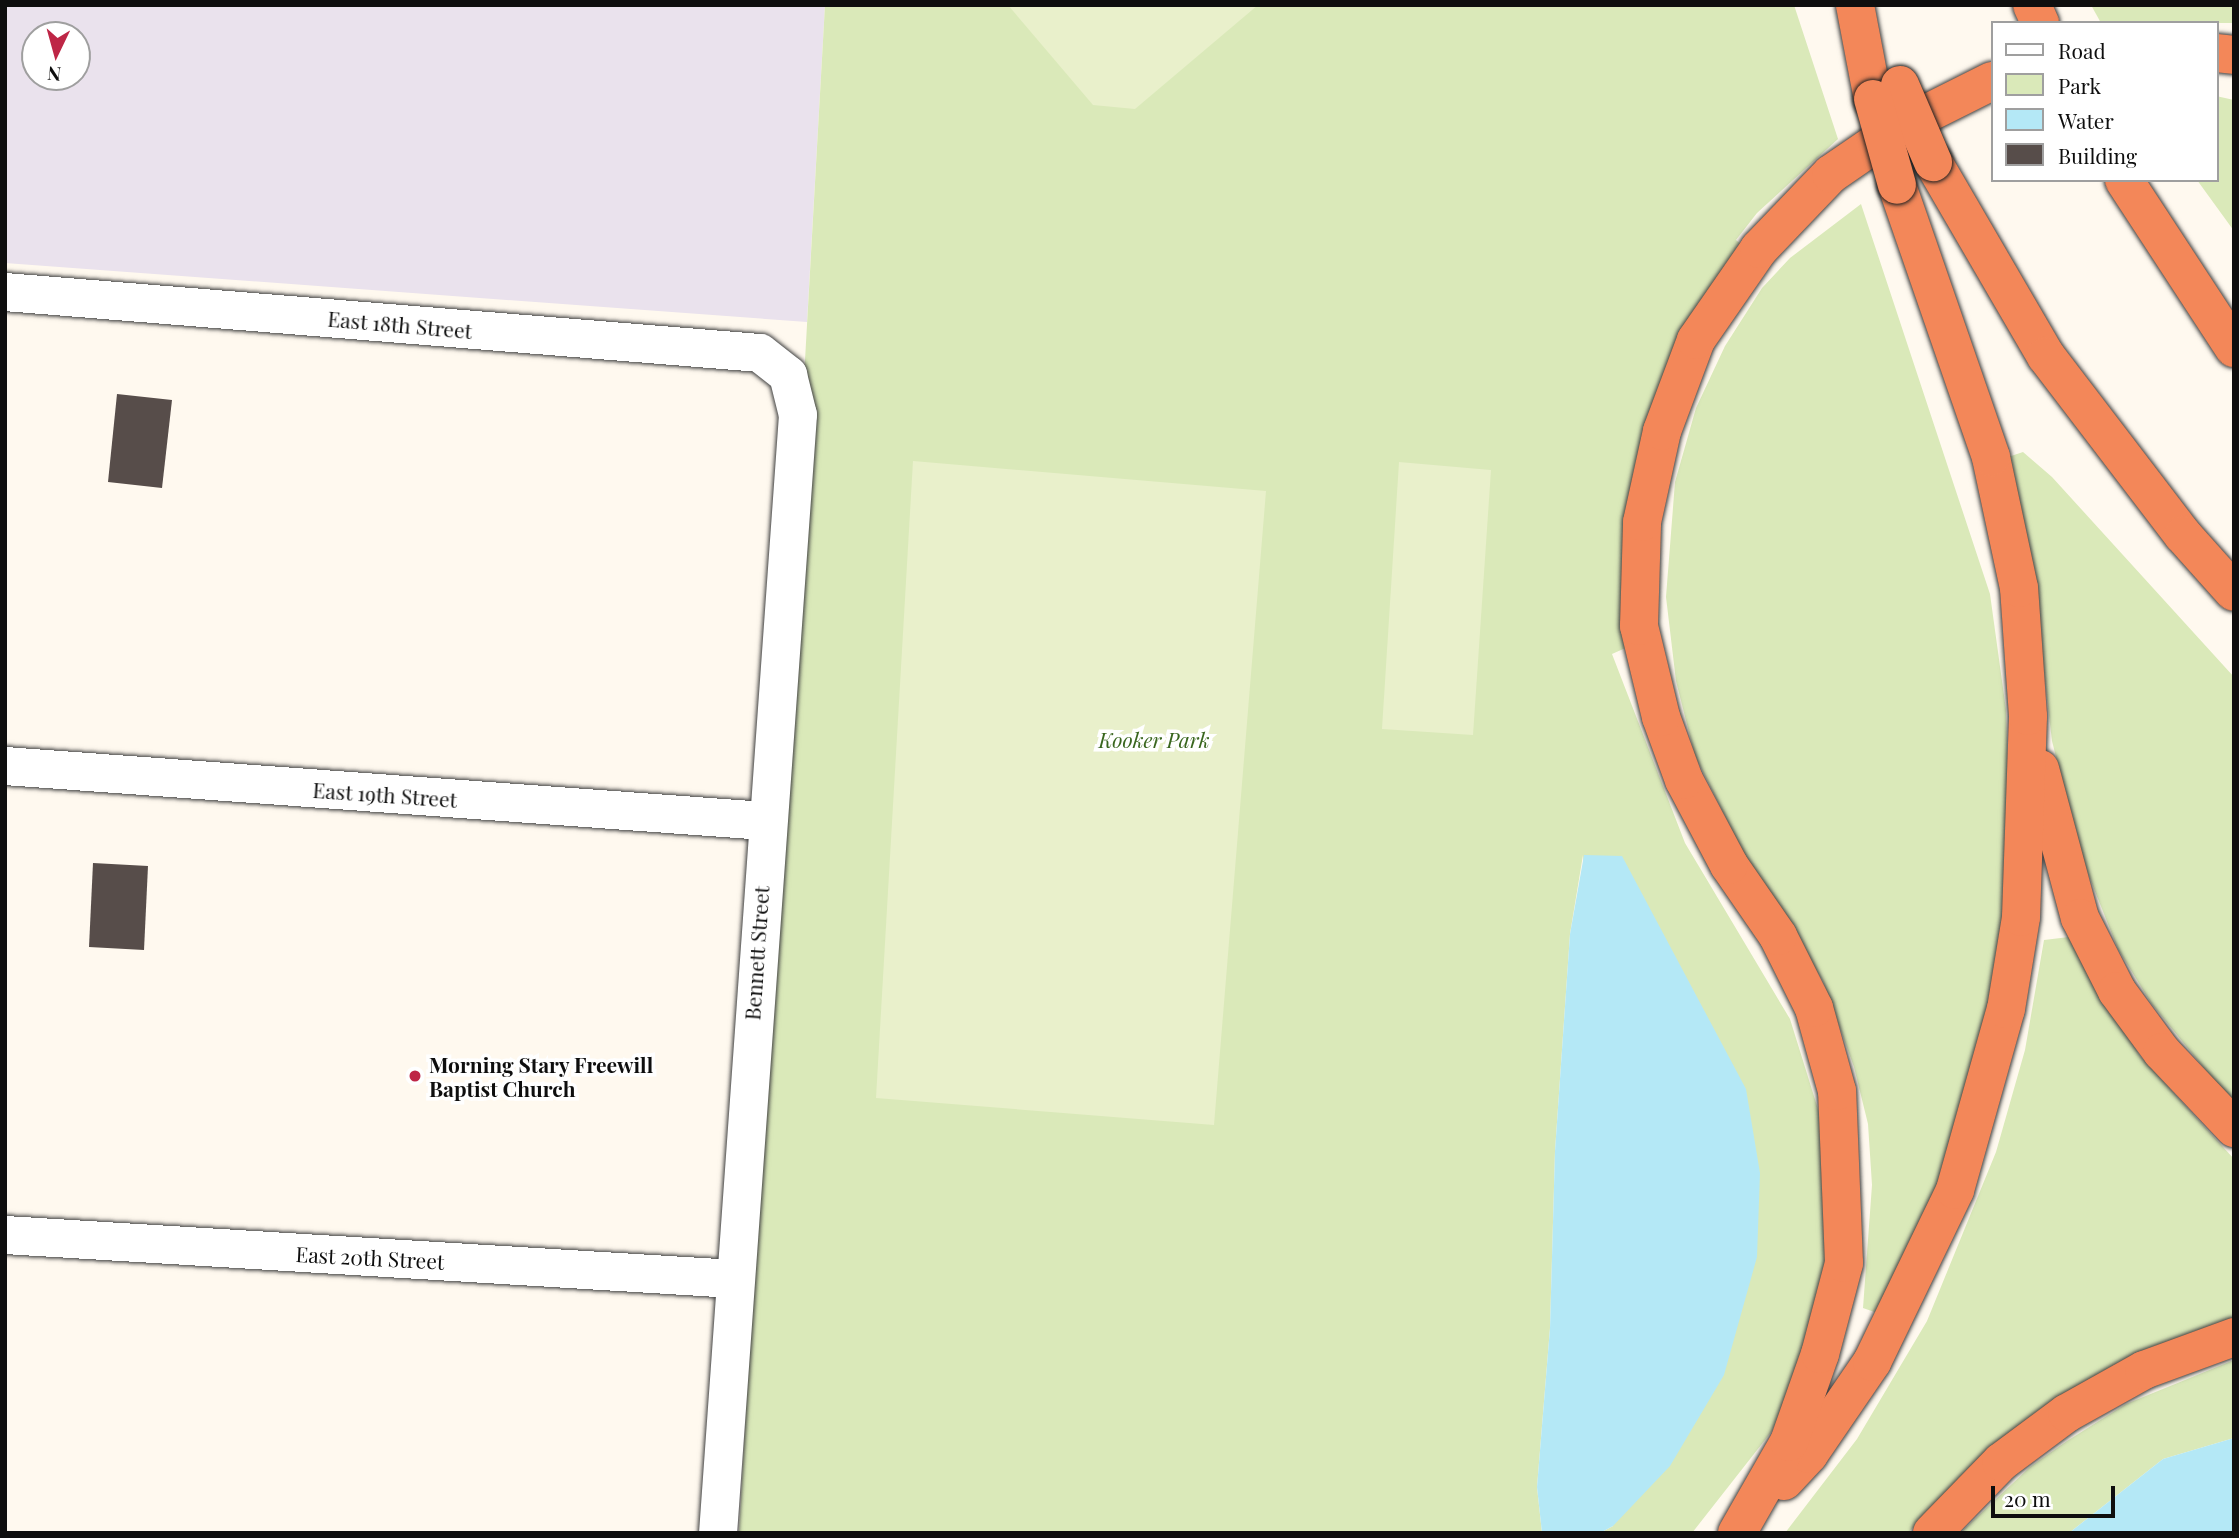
<!DOCTYPE html>
<html>
<head>
<meta charset="utf-8">
<style>
  body { margin:0 }
  #map { position:relative; width:2239px; height:1538px; overflow:hidden; background:#fff9ef; font-family:"Playfair Display",serif }
  div>[style] { position:absolute }
  [style*='--x'] { left:calc(var(--x)*1px); top:calc(var(--y)*1px); width:calc(var(--w)*1px); rotate:calc(var(--a)*1deg) }
  .industrial>* { inset:0; background:#eae2ed }
  .green>* { inset:0; background:#dae9b9 }
  .pitch>* { inset:0; background:#e9f0cb }
  .water>* { inset:0; background:#b4e8f6 }
  .building>* { inset:0; background:#574d4a }
  .roads { filter:drop-shadow(0 0 2px #414141) drop-shadow(0 0 2px #414141) }
  .minor>* { height:38px; margin:-19px; padding:0 19px; transform-origin:19px; border-radius:19px; background:#fff }
  .motorway>* { height:38px; margin:-19px; padding:0 19px; transform-origin:19px; border-radius:19px; background:#f38759 }
  .bridges { filter:drop-shadow(0 0 2px #1f1f1f) drop-shadow(0 0 2px #1f1f1f) }
  .motorway-bridge>* { height:38px; margin:-19px; padding:0 19px; transform-origin:19px; border-radius:19px; background:#f38759 }
  .dots>* { width:19px; height:19px; translate:-50% -50%; box-sizing:border-box; border:4px solid #fff; border-radius:50% }
  span { translate:-50% -50%; white-space:nowrap; text-align:center; line-height:1.15; -webkit-text-stroke:7px #fff; paint-order:stroke }
  .street-label { font-size:21px; color:#0e0e0e }
  .park-label { font-size:21px; color:#39661e; font-style:italic }
  .poi-label { font-size:21px; color:#0e0e0e; font-weight:700 }
  .left { translate:0 -50%; text-align:left }
  .frame { position:absolute; inset:0; border:7px solid #0e0e0e; pointer-events:none }
  .legend { position:absolute; left:1991px; top:21px; width:228px; height:161px; box-sizing:border-box; background:#fff; border:2px solid #9f9f9f; margin:0; padding:9px 12px; list-style:none; font-size:21px; color:#0e0e0e }
  .legend li { display:flex; align-items:center; gap:14px; height:35px }
  .legend b { width:35px; border:2px solid #9f9f9f }
  .north { position:absolute; left:21px; top:21px; width:70px; height:70px; box-sizing:border-box; background:#fff; border:2px solid #9f9f9f; border-radius:50%; rotate:185deg; font-size:19px; font-weight:700; line-height:28px; text-align:center; color:#0e0e0e }
  .north::after { content:''; display:block; margin:auto; width:24px; height:32px; background:#be2646; clip-path:polygon(50% 0,100% 100%,50% 72%,0 100%) }
  .scale { position:absolute; left:1991px; top:1486px; width:124px; height:32px; box-sizing:border-box; border:4px solid #0e0e0e; border-top:0; padding-left:9px; font-size:21px; line-height:24px; white-space:nowrap; color:#0e0e0e; -webkit-text-stroke:5px #fff; paint-order:stroke }
</style>
</head>
<body>
<div id="map">
  <div class="industrial">
    <i style="clip-path:polygon(evenodd,5px 5px,825px 5px,807px 322px,5px 263px,5px 5px,35px 35px,77px 35px,77px 77px,35px 77px,35px 35px)"></i>
  </div>
  <div class="green">
    <i style="clip-path:polygon(825px 5px,1794px 5px,1838px 139px,1757px 213px,1736px 240px,1743px 246px,1712px 290px,1630px 646px,1612px 654px,1685px 843px,1790px 1019px,1822px 1122px,1827px 1256px,1808px 1350px,1772px 1431px,1692px 1533px,1600px 1533px,1613px 1526px,1583px 855px,1570px 934px,1555px 1151px,1550px 1328px,1537px 1487px,1542px 1533px,739px 1533px)"></i>
    <i style="clip-path:polygon(2091px 5px,2234px 5px,2234px 23px,2101px 23px)"></i>
    <i style="clip-path:polygon(2216px 96px,2234px 100px,2234px 231px,2197px 180px,2216px 180px)"></i>
    <i style="clip-path:polygon(1861px 204px,1990px 594px,2006px 710px,2011px 873px,1975px 1091px,1883px 1315px,1863px 1308px,1872px 1185px,1868px 1124px,1854px 1067px,1823px 981px,1750px 866px,1695px 756px,1676px 681px,1666px 597px,1675px 482px,1696px 408px,1725px 346px,1762px 288px,1790px 258px)"></i>
    <i style="clip-path:polygon(2023px 452px,2052px 477px,2234px 677px,2234px 1105px,2151px 1003px,2118px 949px,2081px 856px,2052px 741px,2033px 578px,2002px 459px)"></i>
    <i style="clip-path:polygon(2069px 937px,2140px 1056px,2234px 1159px,2234px 1319px,1979px 1460px,1908px 1533px,1785px 1533px,1857px 1439px,1927px 1321px,1996px 1152px,2025px 1050px,2044px 940px)"></i>
    <i style="clip-path:polygon(2234px 1360px,2234px 1438px,2163px 1459px,2069px 1533px,1960px 1533px,2030px 1467px,2067px 1441px,2126px 1404px)"></i>
  </div>
  <div class="pitch">
    <i style="clip-path:polygon(1008px 5px,1258px 5px,1135px 109px,1093px 105px)"></i>
    <i style="clip-path:polygon(913px 461px,1266px 491px,1214px 1125px,876px 1098px)"></i>
    <i style="clip-path:polygon(1399px 462px,1491px 470px,1473px 735px,1382px 729px)"></i>
  </div>
  <div class="water">
    <i style="clip-path:polygon(1584px 855px,1622px 856px,1746px 1089px,1760px 1173px,1757px 1257px,1724px 1375px,1670px 1466px,1613px 1526px,1600px 1533px,1542px 1533px,1537px 1487px,1550px 1328px,1555px 1151px,1570px 934px)"></i>
    <i style="clip-path:polygon(2234px 1438px,2234px 1533px,2069px 1533px,2163px 1459px)"></i>
  </div>
  <div class="building">
    <i style="clip-path:polygon(117px 394px,172px 400px,162px 488px,108px 482px)"></i>
    <i style="clip-path:polygon(93px 863px,148px 866px,144px 950px,89px 947px)"></i>
  </div>
  <div class="roads">
    <div class="minor">
      <i style="--x:5;--y:292;--w:757;--a:4.62"></i>
      <i style="--x:760;--y:353;--w:36;--a:38"></i>
      <i style="--x:788;--y:375;--w:41;--a:76"></i>
      <i style="--x:798;--y:415;--w:1121;--a:94.09"></i>
      <i style="--x:5;--y:766;--w:761;--a:4.14"></i>
      <i style="--x:5;--y:1235;--w:731;--a:3.45"></i>
    </div>
    <div class="motorway">
      <i style="--x:1855;--y:5;--w:96;--a:79.2"></i>
      <i style="--x:2032;--y:5;--w:20;--a:66"></i>
      <i style="--x:2216;--y:53;--w:18;--a:6"></i>
      <i style="--x:1933;--y:162;--w:225;--a:59.8"></i>
      <i style="--x:2046;--y:356;--w:225;--a:52.6"></i>
      <i style="--x:2183;--y:535;--w:76;--a:48.2"></i>
      <i style="--x:2124;--y:180;--w:201;--a:56.8"></i>
      <i style="--x:2040;--y:769;--w:154;--a:75"></i>
      <i style="--x:2080;--y:918;--w:82;--a:63.1"></i>
      <i style="--x:2117;--y:991;--w:76;--a:53.6"></i>
      <i style="--x:2162;--y:1052;--w:105;--a:46.5"></i>
      <i style="--x:1784;--y:1481;--w:37;--a:-47"></i>
      <i style="--x:1809;--y:1454;--w:112;--a:-55.6"></i>
      <i style="--x:1872;--y:1362;--w:191;--a:-64.2"></i>
      <i style="--x:1955;--y:1190;--w:188;--a:-74.3"></i>
      <i style="--x:2006;--y:1009;--w:93;--a:-80.7"></i>
      <i style="--x:2021;--y:917;--w:201;--a:-88"></i>
      <i style="--x:2028;--y:716;--w:128;--a:-94"></i>
      <i style="--x:2019;--y:588;--w:134;--a:-102.1"></i>
      <i style="--x:1991;--y:457;--w:288;--a:-109.1"></i>
      <i style="--x:1737;--y:1533;--w:105;--a:-60.3"></i>
      <i style="--x:1789;--y:1442;--w:93;--a:-70.6"></i>
      <i style="--x:1820;--y:1354;--w:94;--a:-75.2"></i>
      <i style="--x:1844;--y:1263;--w:172;--a:-92.3"></i>
      <i style="--x:1837;--y:1091;--w:86;--a:-105.5"></i>
      <i style="--x:1814;--y:1008;--w:80;--a:-116.6"></i>
      <i style="--x:1778;--y:936;--w:86;--a:-124.6"></i>
      <i style="--x:1729;--y:865;--w:96;--a:-117.9"></i>
      <i style="--x:1684;--y:780;--w:67;--a:-110.1"></i>
      <i style="--x:1661;--y:717;--w:94;--a:-103.6"></i>
      <i style="--x:1639;--y:626;--w:104;--a:-88.3"></i>
      <i style="--x:1642;--y:522;--w:93;--a:-77.6"></i>
      <i style="--x:1662;--y:431;--w:97;--a:-69.5"></i>
      <i style="--x:1696;--y:340;--w:111;--a:-55.3"></i>
      <i style="--x:1759;--y:249;--w:104;--a:-46.2"></i>
      <i style="--x:1831;--y:174;--w:81;--a:-34.5"></i>
      <i style="--x:1898;--y:128;--w:105;--a:-26.6"></i>
      <i style="--x:1932;--y:1533;--w:99;--a:-45.8"></i>
      <i style="--x:2001;--y:1462;--w:82;--a:-36.6"></i>
      <i style="--x:2067;--y:1413;--w:88;--a:-29.2"></i>
      <i style="--x:2144;--y:1370;--w:96;--a:-20.1"></i>
    </div>
  </div>
  <div class="bridges">
    <div class="motorway-bridge">
      <i style="--x:1900;--y:85;--w:84;--a:66.8"></i>
      <i style="--x:1873;--y:99;--w:89;--a:74.4"></i>
    </div>
  </div>
  <div class="dots">
    <i style="left:415px;top:1076px;background:#be2646"></i>
  </div>
  <div class="street-label">
    <span style="left:400px;top:324px;rotate:5deg">East 18th Street</span>
    <span style="left:385px;top:794px;rotate:4deg">East 19th Street</span>
    <span style="left:756px;top:953px;rotate:-86deg">Bennett Street</span>
    <span style="left:370px;top:1257px;rotate:3deg">East 20th Street</span>
  </div>
  <div class="park-label">
    <span style="left:1154px;top:739px">Kooker Park</span>
  </div>
  <div class="poi-label">
    <span class="left" style="left:429px;top:1076px">Morning Stary Freewill<br>Baptist Church</span>
  </div>
  <div class="frame"></div>
  <ul class="legend">
  <li><b style="height:9px;background:#fff"></b>Road</li>
  <li><b style="height:19px;background:#dae9b9"></b>Park</li>
  <li><b style="height:19px;background:#b4e8f6"></b>Water</li>
  <li><b style="height:19px;background:#574d4a"></b>Building</li>
  </ul>
  <div class="north">N</div>
  <div class="scale">20 m</div>
</div>
</body>
</html>
